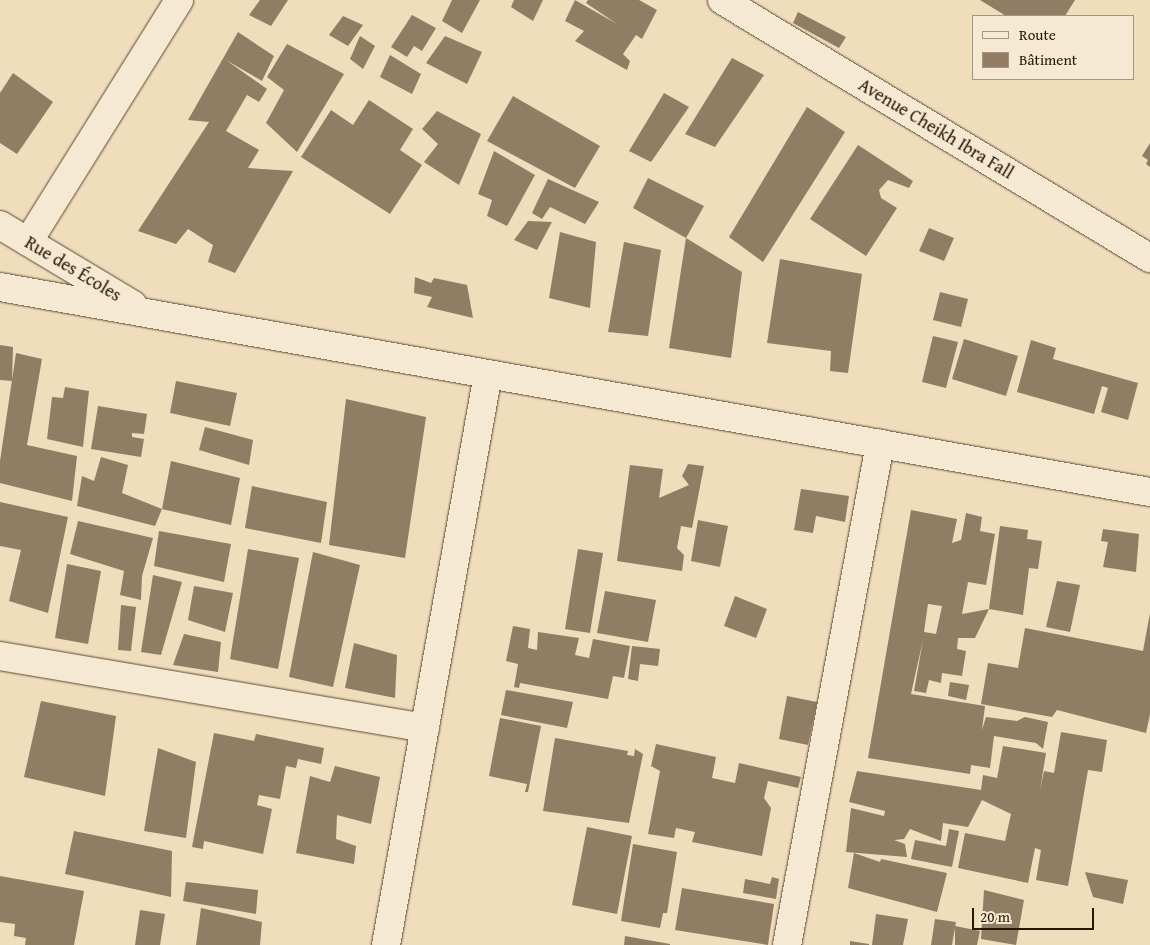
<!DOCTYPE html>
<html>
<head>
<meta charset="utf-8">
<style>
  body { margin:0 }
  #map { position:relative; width:1150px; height:945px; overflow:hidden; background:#efddbc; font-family:"Gentium Book Plus",serif }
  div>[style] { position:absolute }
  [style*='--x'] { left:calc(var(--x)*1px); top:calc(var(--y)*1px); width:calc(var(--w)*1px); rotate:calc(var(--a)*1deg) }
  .building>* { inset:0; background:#917d63 }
  .roads { filter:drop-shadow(0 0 1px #5c4830) drop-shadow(0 0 1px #5c4830) }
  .minor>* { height:28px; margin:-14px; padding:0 14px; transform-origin:14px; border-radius:14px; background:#f5e9d3 }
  span { translate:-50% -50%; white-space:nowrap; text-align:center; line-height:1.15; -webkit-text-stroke:4.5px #f5e9d3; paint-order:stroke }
  .street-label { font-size:18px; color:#2b1602 }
  .legend { position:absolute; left:972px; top:15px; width:162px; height:65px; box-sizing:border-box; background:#f5e9d3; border:1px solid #a4957f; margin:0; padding:6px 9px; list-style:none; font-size:15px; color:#2b1602 }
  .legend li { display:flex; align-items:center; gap:10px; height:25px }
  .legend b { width:25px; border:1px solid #a4957f }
  .scale { position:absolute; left:972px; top:908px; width:122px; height:22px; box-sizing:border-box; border:2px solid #2b1602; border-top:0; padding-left:6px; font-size:15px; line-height:18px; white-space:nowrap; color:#2b1602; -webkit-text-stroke:4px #f5e9d3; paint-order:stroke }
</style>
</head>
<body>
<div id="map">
  <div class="building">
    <i style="clip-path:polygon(260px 0,288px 0,271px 26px,249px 15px)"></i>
    <i style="clip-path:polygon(452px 0,480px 0,462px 33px,442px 21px)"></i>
    <i style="clip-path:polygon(514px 0,543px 0,533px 21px,511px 7px)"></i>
    <i style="clip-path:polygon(575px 0,617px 24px,586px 3px,588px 0,639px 0,657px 10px,642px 39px,636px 35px,623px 54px,630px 61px,627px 70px,575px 41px,584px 31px,565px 21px)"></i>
    <i style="clip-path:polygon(980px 0,1075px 0,1065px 16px,1006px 16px)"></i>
    <i style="clip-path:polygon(798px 12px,846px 37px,839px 48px,793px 23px)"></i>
    <i style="clip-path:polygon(412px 15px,436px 28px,422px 51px,414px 46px,407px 57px,391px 47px)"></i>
    <i style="clip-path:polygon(343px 16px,363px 25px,348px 46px,329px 35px)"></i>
    <i style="clip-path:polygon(238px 32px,274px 56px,262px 81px,226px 60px,267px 89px,259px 102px,247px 95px,226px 131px,259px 150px,248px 168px,293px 171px,235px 273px,208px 262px,213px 245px,188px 229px,176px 244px,138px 231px,209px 122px,188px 120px)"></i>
    <i style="clip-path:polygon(360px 36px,375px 46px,363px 69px,350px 59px)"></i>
    <i style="clip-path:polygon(445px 36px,482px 52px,467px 84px,426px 63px)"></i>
    <i style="clip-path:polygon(287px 44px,344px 74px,297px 152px,266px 123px,284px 90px,267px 77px)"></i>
    <i style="clip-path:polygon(390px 55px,421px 74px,412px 94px,380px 77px)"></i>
    <i style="clip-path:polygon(732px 58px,764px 75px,715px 147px,685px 134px)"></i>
    <i style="clip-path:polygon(13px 73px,53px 102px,17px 154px,0 143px,0 93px)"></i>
    <i style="clip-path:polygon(664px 93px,689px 107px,651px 162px,629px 151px)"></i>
    <i style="clip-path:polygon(513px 96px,600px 146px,575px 188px,487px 141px)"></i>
    <i style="clip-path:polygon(369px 100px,413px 129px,400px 150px,422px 165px,390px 214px,301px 157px,331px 110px,353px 125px)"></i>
    <i style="clip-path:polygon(807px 107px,845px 132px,763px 262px,729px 237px)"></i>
    <i style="clip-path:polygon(437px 111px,481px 134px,459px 185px,424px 162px,438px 144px,422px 129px)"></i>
    <i style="clip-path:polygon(1150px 143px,1150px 167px,1146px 164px,1148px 160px,1142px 156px)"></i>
    <i style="clip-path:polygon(858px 145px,913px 181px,909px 188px,888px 180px,879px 190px,881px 198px,897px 208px,866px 256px,810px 219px)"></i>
    <i style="clip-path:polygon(494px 151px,535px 175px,507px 226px,487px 216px,492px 200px,478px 194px)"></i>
    <i style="clip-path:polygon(648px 178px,704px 206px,686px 238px,633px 208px)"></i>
    <i style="clip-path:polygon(548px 179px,599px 202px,585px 224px,550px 207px,542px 219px,532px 213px)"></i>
    <i style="clip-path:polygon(528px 221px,552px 222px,537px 250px,514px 240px)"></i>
    <i style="clip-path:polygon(929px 228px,954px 238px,944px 261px,919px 251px)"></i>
    <i style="clip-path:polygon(560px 232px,596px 242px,590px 308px,549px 298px)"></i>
    <i style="clip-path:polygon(686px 238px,742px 272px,731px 358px,669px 348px)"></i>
    <i style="clip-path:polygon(624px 242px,661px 250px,648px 336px,608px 332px)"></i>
    <i style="clip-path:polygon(780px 259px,862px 274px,848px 373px,830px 371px,831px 351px,767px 343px)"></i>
    <i style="clip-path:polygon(415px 277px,431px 283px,434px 278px,467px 285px,473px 318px,427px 307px,432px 297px,414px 293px)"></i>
    <i style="clip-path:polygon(940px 292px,968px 299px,961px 327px,933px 320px)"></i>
    <i style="clip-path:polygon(933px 336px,958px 342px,946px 388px,922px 382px)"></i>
    <i style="clip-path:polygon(964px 339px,1018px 356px,1006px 396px,952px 379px)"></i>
    <i style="clip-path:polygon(1031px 340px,1056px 348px,1053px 359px,1138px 383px,1128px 420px,1101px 412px,1108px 388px,1102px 386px,1094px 414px,1017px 392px)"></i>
    <i style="clip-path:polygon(0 345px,13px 347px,12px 381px,0 380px)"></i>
    <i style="clip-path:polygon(16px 353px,42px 359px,27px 445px,77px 456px,72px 501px,0 483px,0 461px)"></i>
    <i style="clip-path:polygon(176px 381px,237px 393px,230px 426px,170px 413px)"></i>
    <i style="clip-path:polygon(65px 387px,89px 391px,83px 447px,47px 439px,52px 397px,63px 398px)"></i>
    <i style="clip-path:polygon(346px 399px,426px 417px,405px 558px,329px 545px)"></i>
    <i style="clip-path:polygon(98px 406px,147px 414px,144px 434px,132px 433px,132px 437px,144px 439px,141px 457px,91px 449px)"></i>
    <i style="clip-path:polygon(205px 427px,253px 440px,249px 465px,199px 450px)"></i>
    <i style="clip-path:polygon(101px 457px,128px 465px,122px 493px,162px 509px,155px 526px,77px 506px,82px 476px,94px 481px)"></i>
    <i style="clip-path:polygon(171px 461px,240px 478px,231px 525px,162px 509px)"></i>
    <i style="clip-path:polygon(688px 464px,704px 466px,692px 528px,681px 526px,677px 548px,684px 555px,682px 571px,617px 561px,630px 465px,663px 469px,659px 498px,689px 485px,682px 476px)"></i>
    <i style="clip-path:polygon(252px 486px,327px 502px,321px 543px,245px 528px)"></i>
    <i style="clip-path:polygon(801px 489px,849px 496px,845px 522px,816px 516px,813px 533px,794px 530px)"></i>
    <i style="clip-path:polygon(0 502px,68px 517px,48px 613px,9px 601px,21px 550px,0 546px)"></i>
    <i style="clip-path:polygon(evenodd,911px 510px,957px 519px,952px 543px,961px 540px,966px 513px,982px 517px,980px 531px,995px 534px,986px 585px,968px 582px,962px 614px,989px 609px,975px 638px,958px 638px,957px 649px,966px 651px,962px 676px,942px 673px,941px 683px,929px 680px,926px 693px,914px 691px,923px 640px,911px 694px,985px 706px,982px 730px,986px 717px,1017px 721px,1025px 717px,1048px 722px,1043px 749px,1036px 743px,994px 736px,990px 768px,971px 765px,970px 774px,868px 758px,911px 510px,928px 604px,942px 606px,936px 634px,924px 632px,928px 604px)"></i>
    <i style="clip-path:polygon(698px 520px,728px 526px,720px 567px,691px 561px)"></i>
    <i style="clip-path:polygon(78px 521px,153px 538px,142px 576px,141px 600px,120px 595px,124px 571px,70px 554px)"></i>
    <i style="clip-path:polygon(1000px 526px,1028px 530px,1027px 539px,1042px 541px,1038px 569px,1029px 568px,1023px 615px,989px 609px)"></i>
    <i style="clip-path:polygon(1103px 529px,1139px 534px,1136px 572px,1103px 567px,1108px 542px,1101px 541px)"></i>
    <i style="clip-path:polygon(159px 531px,231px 544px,224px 582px,154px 566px)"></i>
    <i style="clip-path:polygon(248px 549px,299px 558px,278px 669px,230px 659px)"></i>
    <i style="clip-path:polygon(578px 549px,603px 553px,590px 633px,565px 629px)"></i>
    <i style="clip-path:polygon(313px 552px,360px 565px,333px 687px,289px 677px)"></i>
    <i style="clip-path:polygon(67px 564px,101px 571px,88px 644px,55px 638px)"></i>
    <i style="clip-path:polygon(153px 575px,182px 582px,161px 655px,141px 652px)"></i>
    <i style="clip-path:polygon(1057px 581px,1080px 585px,1070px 632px,1046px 627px)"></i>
    <i style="clip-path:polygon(194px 586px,233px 593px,225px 632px,188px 620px)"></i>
    <i style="clip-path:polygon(605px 591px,656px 600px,648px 642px,597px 633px)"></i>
    <i style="clip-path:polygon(735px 596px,767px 609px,756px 638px,724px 626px)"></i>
    <i style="clip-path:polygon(121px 605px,136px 607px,131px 651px,118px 650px)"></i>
    <i style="clip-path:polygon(1150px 613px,1150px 714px,1146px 733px,1057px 710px,1052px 717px,981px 704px,988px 663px,1018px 668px,1025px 628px,1143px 651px)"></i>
    <i style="clip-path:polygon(513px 626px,530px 629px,528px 648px,537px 650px,538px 632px,579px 638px,575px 655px,589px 658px,593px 639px,630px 646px,624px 678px,613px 676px,608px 699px,520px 683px,519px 688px,514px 687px,518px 664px,506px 661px)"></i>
    <i style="clip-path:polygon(184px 634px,221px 642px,218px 672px,173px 665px)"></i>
    <i style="clip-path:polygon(354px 643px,397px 655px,395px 698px,345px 688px)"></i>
    <i style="clip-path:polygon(632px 646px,660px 649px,658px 666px,640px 664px,638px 681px,628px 679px)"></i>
    <i style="clip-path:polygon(950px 682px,969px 685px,966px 700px,948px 696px)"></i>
    <i style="clip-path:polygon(506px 690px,573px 702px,567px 728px,501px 715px)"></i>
    <i style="clip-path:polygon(787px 696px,817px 702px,808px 745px,779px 739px)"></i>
    <i style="clip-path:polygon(41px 701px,116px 716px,105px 796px,24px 777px)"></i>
    <i style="clip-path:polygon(500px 718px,541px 726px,528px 792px,525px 792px,527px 784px,489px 776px)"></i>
    <i style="clip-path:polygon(1061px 732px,1107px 740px,1102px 772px,1088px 770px,1068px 886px,1036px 880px,1041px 850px,1035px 848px,1028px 883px,958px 868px,965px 833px,1005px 841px,1011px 814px,982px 800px,968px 827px,943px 823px,941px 841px,910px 829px,904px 839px,894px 840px,905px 844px,907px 857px,846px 852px,851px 808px,884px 816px,885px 811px,849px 802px,857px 771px,981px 790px,983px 775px,997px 778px,1003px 746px,1046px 753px,1040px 790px,1044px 771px,1054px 773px)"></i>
    <i style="clip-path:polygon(214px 733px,254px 741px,256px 734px,324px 748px,321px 764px,298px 759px,296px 768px,286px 766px,280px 799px,259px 795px,257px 805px,272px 809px,263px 854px,204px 841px,203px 849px,192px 847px)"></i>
    <i style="clip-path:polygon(555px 738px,628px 751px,627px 755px,634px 756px,635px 749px,643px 754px,629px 823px,543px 811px)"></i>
    <i style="clip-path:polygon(656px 744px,716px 757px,712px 778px,735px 783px,739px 763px,801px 777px,798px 788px,768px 781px,764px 798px,771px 808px,762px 856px,692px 842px,695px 832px,676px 828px,674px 838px,648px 834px,660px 771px,651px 766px)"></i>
    <i style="clip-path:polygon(158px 748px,196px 762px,186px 838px,144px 831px)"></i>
    <i style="clip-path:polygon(335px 766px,380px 777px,371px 824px,337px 815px,336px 839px,356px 846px,354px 864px,296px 853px,310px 776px,330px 782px)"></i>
    <i style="clip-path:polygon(587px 827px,632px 836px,617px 914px,572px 905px)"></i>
    <i style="clip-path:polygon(949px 829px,959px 831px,952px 867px,911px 859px,915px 840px,946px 846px)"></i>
    <i style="clip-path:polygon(74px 831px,172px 851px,171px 897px,65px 874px)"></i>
    <i style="clip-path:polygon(633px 844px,677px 852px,667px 913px,663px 913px,660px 928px,621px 921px)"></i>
    <i style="clip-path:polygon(854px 853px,880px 862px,881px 859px,947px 873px,937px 912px,848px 888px)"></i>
    <i style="clip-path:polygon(1085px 872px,1128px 880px,1123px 904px,1093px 897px)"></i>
    <i style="clip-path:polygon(0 876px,84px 891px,74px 945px,25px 945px,26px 938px,14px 936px,15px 924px,0 922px)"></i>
    <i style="clip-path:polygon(772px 877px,779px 879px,776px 899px,743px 893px,745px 879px,770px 884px)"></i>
    <i style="clip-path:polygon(186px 882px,258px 890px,256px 914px,183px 901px)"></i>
    <i style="clip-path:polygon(682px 888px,774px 904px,768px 945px,675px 930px)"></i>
    <i style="clip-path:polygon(984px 890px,1024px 900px,1016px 945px,981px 939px)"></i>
    <i style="clip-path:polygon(201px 908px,262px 922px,260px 945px,196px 945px)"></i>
    <i style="clip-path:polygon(140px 910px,165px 914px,160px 945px,135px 945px)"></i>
    <i style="clip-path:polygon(876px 914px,908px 919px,903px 945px,872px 945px)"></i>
    <i style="clip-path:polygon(935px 919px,956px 922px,952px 945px,931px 945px)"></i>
    <i style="clip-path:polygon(955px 926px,980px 931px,977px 945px,955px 945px)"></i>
    <i style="clip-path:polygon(625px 936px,670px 944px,670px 945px,624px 945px)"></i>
    <i style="clip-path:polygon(850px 941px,869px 944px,869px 945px,850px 945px)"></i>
  </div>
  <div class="roads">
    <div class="minor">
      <i style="--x:722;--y:0;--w:500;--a:31.1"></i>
      <i style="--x:0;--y:225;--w:155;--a:31"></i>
      <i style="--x:28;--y:242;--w:285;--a:-58"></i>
      <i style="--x:0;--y:287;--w:1168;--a:10.11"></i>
      <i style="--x:0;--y:656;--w:431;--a:9.6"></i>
      <i style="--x:386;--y:945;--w:580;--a:-79.87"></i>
      <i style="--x:787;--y:945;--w:510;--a:-79.48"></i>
    </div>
  </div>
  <div class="street-label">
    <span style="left:936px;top:129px;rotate:31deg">Avenue Cheikh Ibra Fall</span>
    <span style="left:73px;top:269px;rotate:31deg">Rue des Écoles</span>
  </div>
  <ul class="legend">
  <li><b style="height:6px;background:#f5e9d3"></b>Route</li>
  <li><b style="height:14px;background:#917d63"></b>Bâtiment</li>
  </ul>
  <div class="scale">20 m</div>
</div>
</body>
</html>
